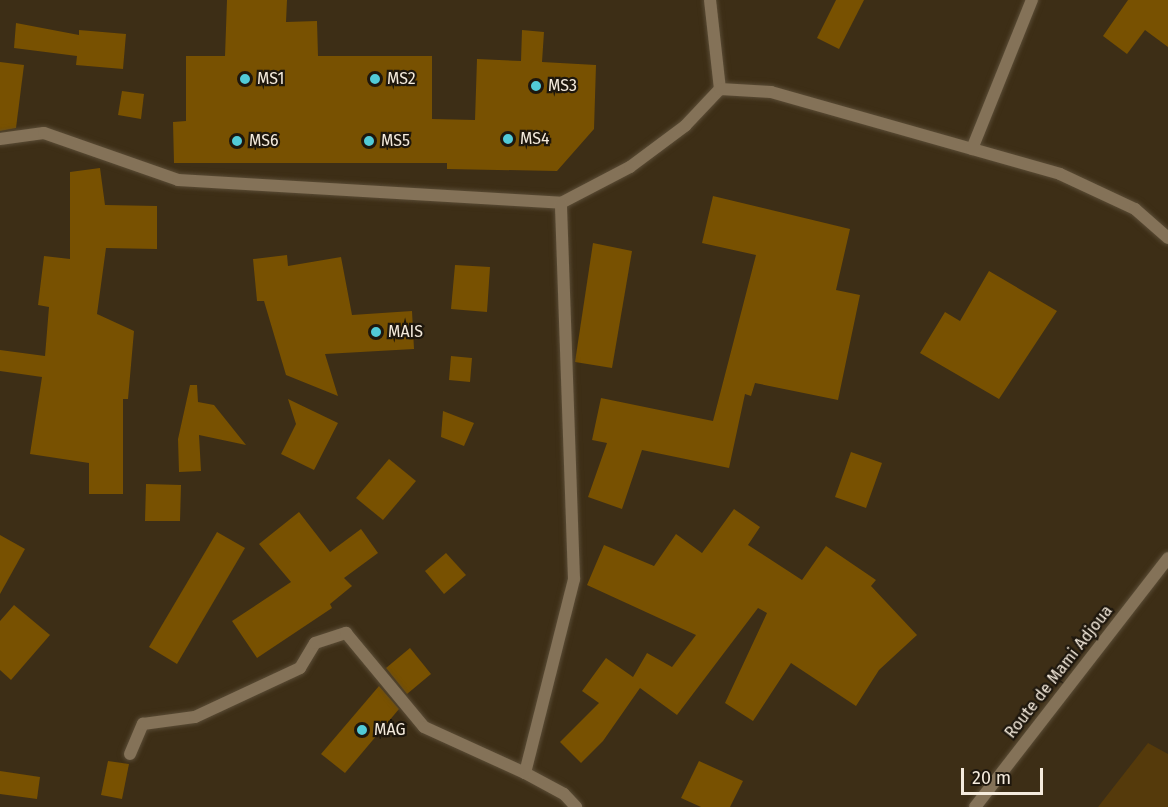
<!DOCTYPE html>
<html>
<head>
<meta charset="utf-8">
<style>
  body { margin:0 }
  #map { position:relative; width:1168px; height:807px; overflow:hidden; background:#3d2e16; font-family:"Fira Sans",sans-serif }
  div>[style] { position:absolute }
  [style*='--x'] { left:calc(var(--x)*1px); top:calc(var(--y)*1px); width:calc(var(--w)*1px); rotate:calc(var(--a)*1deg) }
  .green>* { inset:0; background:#553a0b }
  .building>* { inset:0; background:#785101 }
  .roads { filter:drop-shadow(0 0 2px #5a4c36) drop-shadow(0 0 2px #5a4c36) }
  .minor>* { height:12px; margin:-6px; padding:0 6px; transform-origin:6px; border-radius:6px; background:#847258 }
  .tertiary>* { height:12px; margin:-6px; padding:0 6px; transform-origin:6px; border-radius:6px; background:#847258 }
  .dots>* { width:16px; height:16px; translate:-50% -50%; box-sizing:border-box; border:3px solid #1e170d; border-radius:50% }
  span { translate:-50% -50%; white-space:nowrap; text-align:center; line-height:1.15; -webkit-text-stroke:4.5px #1e170d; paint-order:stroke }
  .poi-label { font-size:16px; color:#f5ebdd }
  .left { translate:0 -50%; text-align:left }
  .street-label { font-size:16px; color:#f5ebdd }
  .scale { position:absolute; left:961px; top:768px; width:82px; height:27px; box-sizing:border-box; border:3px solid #f5ebdd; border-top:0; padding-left:8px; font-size:18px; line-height:21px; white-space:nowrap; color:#f5ebdd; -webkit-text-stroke:4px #1e170d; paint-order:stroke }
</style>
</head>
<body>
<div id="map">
  <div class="green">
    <i style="clip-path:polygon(1148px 743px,1168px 754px,1168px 807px,1098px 807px)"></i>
  </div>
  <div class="building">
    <i style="clip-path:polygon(227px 0,287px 0,286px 22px,317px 21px,318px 56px,432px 56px,432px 119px,475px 120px,477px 59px,521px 61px,522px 30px,544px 32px,542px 62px,596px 65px,594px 129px,557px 171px,447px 169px,447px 163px,174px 163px,173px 122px,186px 121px,186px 56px,225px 56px)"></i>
    <i style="clip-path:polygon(836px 0,864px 0,839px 49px,817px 38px)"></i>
    <i style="clip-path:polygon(1128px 0,1168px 0,1168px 47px,1145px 30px,1127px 54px,1103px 36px)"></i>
    <i style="clip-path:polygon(16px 23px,79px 35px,79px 30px,126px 34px,123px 69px,76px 65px,77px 56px,14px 48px)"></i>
    <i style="clip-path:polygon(0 62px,24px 65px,16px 128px,0 131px)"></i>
    <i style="clip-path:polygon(122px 91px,144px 94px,141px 119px,118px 115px)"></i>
    <i style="clip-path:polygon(100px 168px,105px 205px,157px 206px,157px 249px,106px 248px,97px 314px,134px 331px,128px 399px,123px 399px,123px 494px,89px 494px,89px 463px,30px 454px,42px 377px,0 371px,0 350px,45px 356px,49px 307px,38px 305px,44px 256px,70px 259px,70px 172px)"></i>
    <i style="clip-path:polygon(713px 196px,850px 229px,836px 290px,860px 295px,838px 400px,755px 383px,751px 396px,745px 394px,729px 468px,642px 450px,622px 509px,588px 497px,607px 443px,592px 440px,601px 398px,713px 421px,756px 255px,702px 243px)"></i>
    <i style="clip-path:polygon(593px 243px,632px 251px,612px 368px,575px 362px)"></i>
    <i style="clip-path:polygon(287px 255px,288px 266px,341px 257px,352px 315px,412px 311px,414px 349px,325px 354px,338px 396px,286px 375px,264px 301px,257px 301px,253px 259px)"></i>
    <i style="clip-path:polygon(455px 265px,490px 267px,487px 312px,451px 309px)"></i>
    <i style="clip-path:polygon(989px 271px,1057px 311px,999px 399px,920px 353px,945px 312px,960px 321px)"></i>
    <i style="clip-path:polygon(451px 356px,472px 358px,470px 382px,449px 380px)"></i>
    <i style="clip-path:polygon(190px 385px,197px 385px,198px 402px,214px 405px,246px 445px,199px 435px,201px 471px,179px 472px,178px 439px)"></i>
    <i style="clip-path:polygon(288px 399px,338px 423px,314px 470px,281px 454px,296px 424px)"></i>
    <i style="clip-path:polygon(443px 411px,474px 423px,464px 446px,441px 437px)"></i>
    <i style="clip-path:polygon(851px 452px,882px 463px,866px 508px,835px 497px)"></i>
    <i style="clip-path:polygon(389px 459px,416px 481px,383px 520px,356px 498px)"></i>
    <i style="clip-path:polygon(146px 484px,181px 485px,180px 521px,145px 521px)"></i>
    <i style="clip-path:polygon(734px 509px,760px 527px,748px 545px,802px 580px,826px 546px,876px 580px,871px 586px,917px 635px,879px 670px,856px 706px,791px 663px,753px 721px,725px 703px,767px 613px,758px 608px,677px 715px,640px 688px,603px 741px,581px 763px,560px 742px,599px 703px,582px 691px,606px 658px,633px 677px,647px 653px,672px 667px,696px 635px,587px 585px,604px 545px,654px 566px,676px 534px,702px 553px)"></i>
    <i style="clip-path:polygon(299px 512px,330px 552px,361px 529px,378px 553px,344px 578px,352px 586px,330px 604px,332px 608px,257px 658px,232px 621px,291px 582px,259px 544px)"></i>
    <i style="clip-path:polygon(217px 532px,245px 548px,177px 664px,149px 647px)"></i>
    <i style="clip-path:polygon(0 535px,25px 549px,0 594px)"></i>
    <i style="clip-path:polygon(446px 553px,466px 575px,444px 594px,425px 571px)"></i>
    <i style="clip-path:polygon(14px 605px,50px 635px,11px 680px,0 670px,0 621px)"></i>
    <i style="clip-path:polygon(410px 648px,431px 674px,407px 694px,386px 668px)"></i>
    <i style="clip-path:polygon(379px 686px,399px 709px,345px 773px,321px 754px)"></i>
    <i style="clip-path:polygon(108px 761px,129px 764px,122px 799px,101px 795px)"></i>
    <i style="clip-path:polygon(699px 761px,743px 781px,730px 807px,701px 807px,681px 798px)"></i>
    <i style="clip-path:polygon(0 771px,40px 777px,37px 799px,0 794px)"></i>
  </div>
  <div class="roads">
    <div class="minor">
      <i style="--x:710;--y:0;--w:90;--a:83.6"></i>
      <i style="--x:0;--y:139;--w:44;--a:-7.8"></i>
      <i style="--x:44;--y:133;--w:142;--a:19.3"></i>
      <i style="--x:178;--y:180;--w:384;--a:3.4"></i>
      <i style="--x:561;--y:203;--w:78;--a:-27.6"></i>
      <i style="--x:630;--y:167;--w:69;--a:-36.7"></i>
      <i style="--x:685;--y:126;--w:51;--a:-46.6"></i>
      <i style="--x:720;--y:89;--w:51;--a:3.4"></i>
      <i style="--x:771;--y:92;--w:300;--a:15.8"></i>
      <i style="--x:1060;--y:174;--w:83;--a:25"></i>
      <i style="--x:1135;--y:209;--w:44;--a:41.3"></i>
      <i style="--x:972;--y:149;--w:161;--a:-68.1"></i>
      <i style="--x:130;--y:754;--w:33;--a:-67"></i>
      <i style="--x:143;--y:724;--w:52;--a:-7.7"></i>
      <i style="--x:195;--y:717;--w:116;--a:-25"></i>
      <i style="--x:300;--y:668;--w:29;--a:-59"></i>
      <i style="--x:315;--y:643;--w:33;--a:-18"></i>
      <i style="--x:346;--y:633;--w:122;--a:50.3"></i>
      <i style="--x:424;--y:727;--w:111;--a:24.5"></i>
      <i style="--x:525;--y:773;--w:44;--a:28.3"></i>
      <i style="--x:564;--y:794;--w:18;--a:47"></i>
      <i style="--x:525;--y:773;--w:200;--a:-75.8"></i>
      <i style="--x:574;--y:579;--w:376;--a:-92"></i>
    </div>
    <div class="tertiary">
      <i style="--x:975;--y:807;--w:315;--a:-52.2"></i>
    </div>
  </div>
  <div class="dots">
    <i style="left:245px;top:79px;background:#52cbd7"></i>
    <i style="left:375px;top:79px;background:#52cbd7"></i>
    <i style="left:536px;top:86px;background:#52cbd7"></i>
    <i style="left:508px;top:139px;background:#52cbd7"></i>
    <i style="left:237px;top:141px;background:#52cbd7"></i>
    <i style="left:369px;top:141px;background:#52cbd7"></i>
    <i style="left:376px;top:332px;background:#52cbd7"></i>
    <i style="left:362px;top:730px;background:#52cbd7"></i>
  </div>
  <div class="poi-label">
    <span class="left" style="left:257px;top:79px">MS1</span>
    <span class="left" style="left:387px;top:79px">MS2</span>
    <span class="left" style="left:548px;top:86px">MS3</span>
    <span class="left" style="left:520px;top:139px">MS4</span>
    <span class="left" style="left:249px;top:141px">MS6</span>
    <span class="left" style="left:381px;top:141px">MS5</span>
    <span class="left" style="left:388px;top:332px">MAIS</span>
    <span class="left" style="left:374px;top:730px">MAG</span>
  </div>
  <div class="street-label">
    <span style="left:1059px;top:672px;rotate:-52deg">Route de Mami Adjoua</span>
  </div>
  <div class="scale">20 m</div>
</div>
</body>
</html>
